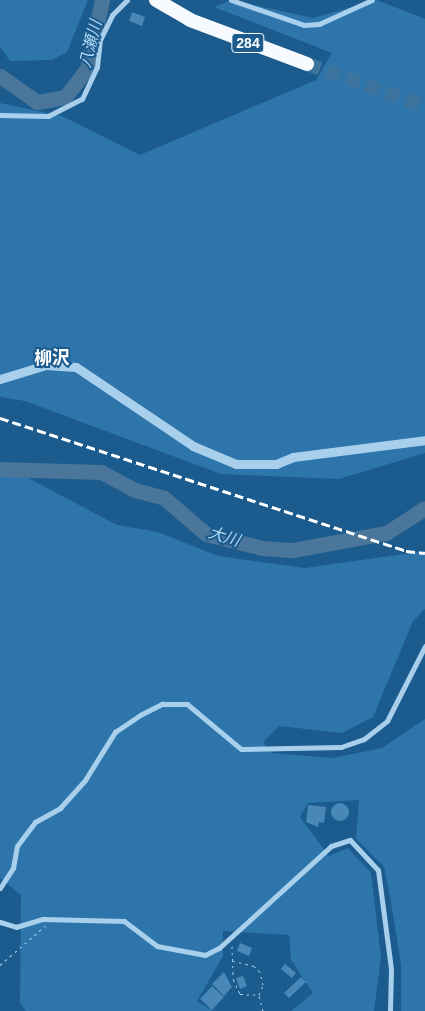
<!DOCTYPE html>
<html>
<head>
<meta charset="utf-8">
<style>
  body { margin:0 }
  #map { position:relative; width:425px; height:1011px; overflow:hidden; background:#1b5b8d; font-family:Helvetica,"Noto Sans JP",sans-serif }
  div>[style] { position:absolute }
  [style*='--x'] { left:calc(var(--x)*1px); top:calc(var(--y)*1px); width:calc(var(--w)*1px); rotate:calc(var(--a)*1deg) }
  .green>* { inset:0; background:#2e75ab }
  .river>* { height:15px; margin:-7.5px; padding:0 7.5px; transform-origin:7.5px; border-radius:7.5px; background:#49769a }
  .building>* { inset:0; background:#4887b7 }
  .round { border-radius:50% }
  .trunk-tunnel>* { height:14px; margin-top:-7px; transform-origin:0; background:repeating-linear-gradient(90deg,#3d749e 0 14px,transparent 0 21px) }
  .path>* { height:1px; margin-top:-0.5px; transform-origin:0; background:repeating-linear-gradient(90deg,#a8d0ed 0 2.5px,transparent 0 6.5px) }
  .minor>* { height:5px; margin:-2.5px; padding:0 2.5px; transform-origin:2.5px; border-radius:2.5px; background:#a8d0ed }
  .tertiary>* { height:9px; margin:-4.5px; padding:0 4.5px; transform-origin:4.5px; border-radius:4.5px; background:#a8d0ed }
  .trunk>* { height:14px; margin:-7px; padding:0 7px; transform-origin:7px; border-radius:7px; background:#f7fbff }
  .rail>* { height:2.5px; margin-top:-1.25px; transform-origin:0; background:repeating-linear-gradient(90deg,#fff 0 9px,transparent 0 13px) }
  span { translate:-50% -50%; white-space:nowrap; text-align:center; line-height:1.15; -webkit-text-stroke:4px #1b5b8d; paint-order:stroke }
  .shield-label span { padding:1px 4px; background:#1b5b8d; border:1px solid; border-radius:4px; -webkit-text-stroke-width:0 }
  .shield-label { font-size:14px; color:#fff; font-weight:700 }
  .water-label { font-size:16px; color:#b4d9f5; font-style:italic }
  .quarter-label { font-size:18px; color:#fff; font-weight:700 }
</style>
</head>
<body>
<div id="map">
  <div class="green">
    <i style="clip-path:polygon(0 0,88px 0,67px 52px,52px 60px,10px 61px,0 47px)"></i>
    <i style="clip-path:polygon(231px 0,313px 18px,377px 0,425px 19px,425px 453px,339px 479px,221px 474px,25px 401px,0 397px,0 103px,62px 116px,140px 155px,316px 80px,332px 53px,214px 7px)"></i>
    <i style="clip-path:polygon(0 463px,117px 525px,158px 532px,218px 556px,305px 568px,425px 551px,425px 609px,413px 621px,373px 717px,342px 733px,279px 726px,263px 742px,272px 753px,332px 758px,382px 748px,425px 719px,425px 1011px,401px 1011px,401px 965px,391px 902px,384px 867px,356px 839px,359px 800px,308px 803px,300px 817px,329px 856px,348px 848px,371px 873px,381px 957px,374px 1011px,291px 1011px,313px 993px,291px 960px,289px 935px,223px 931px,223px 956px,197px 1001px,213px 1011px,26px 1011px,20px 1003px,21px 895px,0 878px)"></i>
  </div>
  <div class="river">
    <i style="--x:0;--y:76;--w:45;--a:35.1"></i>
    <i style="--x:37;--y:102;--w:28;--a:-10"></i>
    <i style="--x:65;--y:97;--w:36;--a:-52"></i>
    <i style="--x:87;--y:69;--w:71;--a:-77.7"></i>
    <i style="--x:0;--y:469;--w:101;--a:1.7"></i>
    <i style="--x:101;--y:472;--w:38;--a:28"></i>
    <i style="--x:135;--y:490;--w:30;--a:15"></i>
    <i style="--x:164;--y:498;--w:55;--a:40.6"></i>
    <i style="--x:206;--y:534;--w:58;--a:14"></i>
    <i style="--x:262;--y:548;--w:31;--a:4"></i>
    <i style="--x:293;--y:550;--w:95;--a:-10.4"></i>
    <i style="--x:386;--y:533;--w:46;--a:-32.7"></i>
  </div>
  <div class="building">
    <i style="clip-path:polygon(132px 12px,145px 17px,142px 26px,129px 21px)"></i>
    <i class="round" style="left:331px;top:803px;width:18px;height:18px"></i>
    <i style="clip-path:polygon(308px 805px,326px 807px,324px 823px,319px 822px,318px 827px,306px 822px)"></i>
    <i style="clip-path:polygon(240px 943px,252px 948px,249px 956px,237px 951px)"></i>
    <i style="clip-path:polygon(285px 964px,296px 973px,292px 978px,281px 969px)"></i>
    <i style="clip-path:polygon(224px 972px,232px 987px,224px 996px,212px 984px)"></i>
    <i style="clip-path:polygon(243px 976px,247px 986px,240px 989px,236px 978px)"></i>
    <i style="clip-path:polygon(301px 977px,306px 982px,289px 998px,284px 993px)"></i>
    <i style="clip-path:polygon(212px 986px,224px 997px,212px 1010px,200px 999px)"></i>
  </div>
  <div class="trunk-tunnel">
    <i style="--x:307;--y:64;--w:125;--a:19.6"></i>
  </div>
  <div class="path">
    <i style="--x:232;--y:946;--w:33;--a:88"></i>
    <i style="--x:233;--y:979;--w:17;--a:65"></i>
    <i style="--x:240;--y:994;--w:19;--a:3"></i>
    <i style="--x:259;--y:995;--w:11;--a:-68"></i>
    <i style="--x:263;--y:985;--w:13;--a:-103"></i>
    <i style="--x:260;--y:972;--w:8;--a:-135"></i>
    <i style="--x:254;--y:966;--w:21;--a:-166"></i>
    <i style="--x:0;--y:965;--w:60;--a:-40.9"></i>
    <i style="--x:259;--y:996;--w:16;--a:75"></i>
  </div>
  <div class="minor">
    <i style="--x:231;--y:0;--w:77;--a:18.9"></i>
    <i style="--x:304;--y:25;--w:15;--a:-4"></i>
    <i style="--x:319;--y:24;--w:58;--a:-24.4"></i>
    <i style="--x:0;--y:115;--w:48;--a:1.2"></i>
    <i style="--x:48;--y:116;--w:38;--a:-27"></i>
    <i style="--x:82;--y:99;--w:35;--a:-65"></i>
    <i style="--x:97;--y:67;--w:27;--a:-84"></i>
    <i style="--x:100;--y:40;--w:28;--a:-64"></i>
    <i style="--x:112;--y:15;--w:21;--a:-45"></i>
    <i style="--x:0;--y:888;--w:24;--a:-57"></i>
    <i style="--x:13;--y:868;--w:22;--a:-80"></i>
    <i style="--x:17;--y:846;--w:30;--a:-53"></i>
    <i style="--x:35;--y:822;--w:29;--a:-29"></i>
    <i style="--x:60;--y:808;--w:38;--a:-48"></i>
    <i style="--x:85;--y:780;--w:57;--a:-58"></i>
    <i style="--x:115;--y:732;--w:30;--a:-34"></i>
    <i style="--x:140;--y:715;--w:25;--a:-27"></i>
    <i style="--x:162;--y:704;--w:25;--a:0"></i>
    <i style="--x:187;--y:704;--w:70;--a:39.8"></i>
    <i style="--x:241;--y:749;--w:100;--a:-1.1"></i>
    <i style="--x:341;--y:747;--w:24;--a:-19"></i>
    <i style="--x:364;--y:739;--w:29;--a:-38"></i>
    <i style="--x:387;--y:721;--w:84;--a:-63.1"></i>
    <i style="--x:0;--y:922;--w:17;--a:17"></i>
    <i style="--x:16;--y:927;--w:28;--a:-17"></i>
    <i style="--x:43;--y:919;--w:81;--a:1.4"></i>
    <i style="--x:124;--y:921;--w:41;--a:37.1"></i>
    <i style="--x:157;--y:946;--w:49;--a:10.6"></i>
    <i style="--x:205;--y:955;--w:16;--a:-27"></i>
    <i style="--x:219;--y:948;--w:151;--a:-42.3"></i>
    <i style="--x:331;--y:846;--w:20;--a:-18"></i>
    <i style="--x:350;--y:840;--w:41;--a:47"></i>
    <i style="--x:378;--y:870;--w:100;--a:82.5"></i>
    <i style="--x:391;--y:969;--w:42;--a:91.4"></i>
  </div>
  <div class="tertiary">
    <i style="--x:0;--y:379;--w:48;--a:-16.9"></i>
    <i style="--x:46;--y:365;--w:30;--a:4"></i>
    <i style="--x:76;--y:367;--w:141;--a:34"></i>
    <i style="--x:193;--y:446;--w:47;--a:22.7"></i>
    <i style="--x:236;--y:464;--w:40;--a:0"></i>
    <i style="--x:276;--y:464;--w:18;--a:-22"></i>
    <i style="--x:293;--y:457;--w:133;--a:-7.3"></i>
  </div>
  <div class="trunk">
    <i style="--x:156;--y:0;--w:39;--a:30"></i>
    <i style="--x:190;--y:20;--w:125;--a:20.6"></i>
  </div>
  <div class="rail">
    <i style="--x:0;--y:418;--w:427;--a:18.1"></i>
    <i style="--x:406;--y:551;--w:19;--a:6"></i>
  </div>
  <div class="shield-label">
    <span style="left:248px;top:43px">284</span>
  </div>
  <div class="water-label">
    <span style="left:91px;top:44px;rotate:-76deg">八瀬川</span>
    <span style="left:224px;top:537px;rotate:17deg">大川</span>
  </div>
  <div class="quarter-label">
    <span style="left:52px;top:358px">柳沢</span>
  </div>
</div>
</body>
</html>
